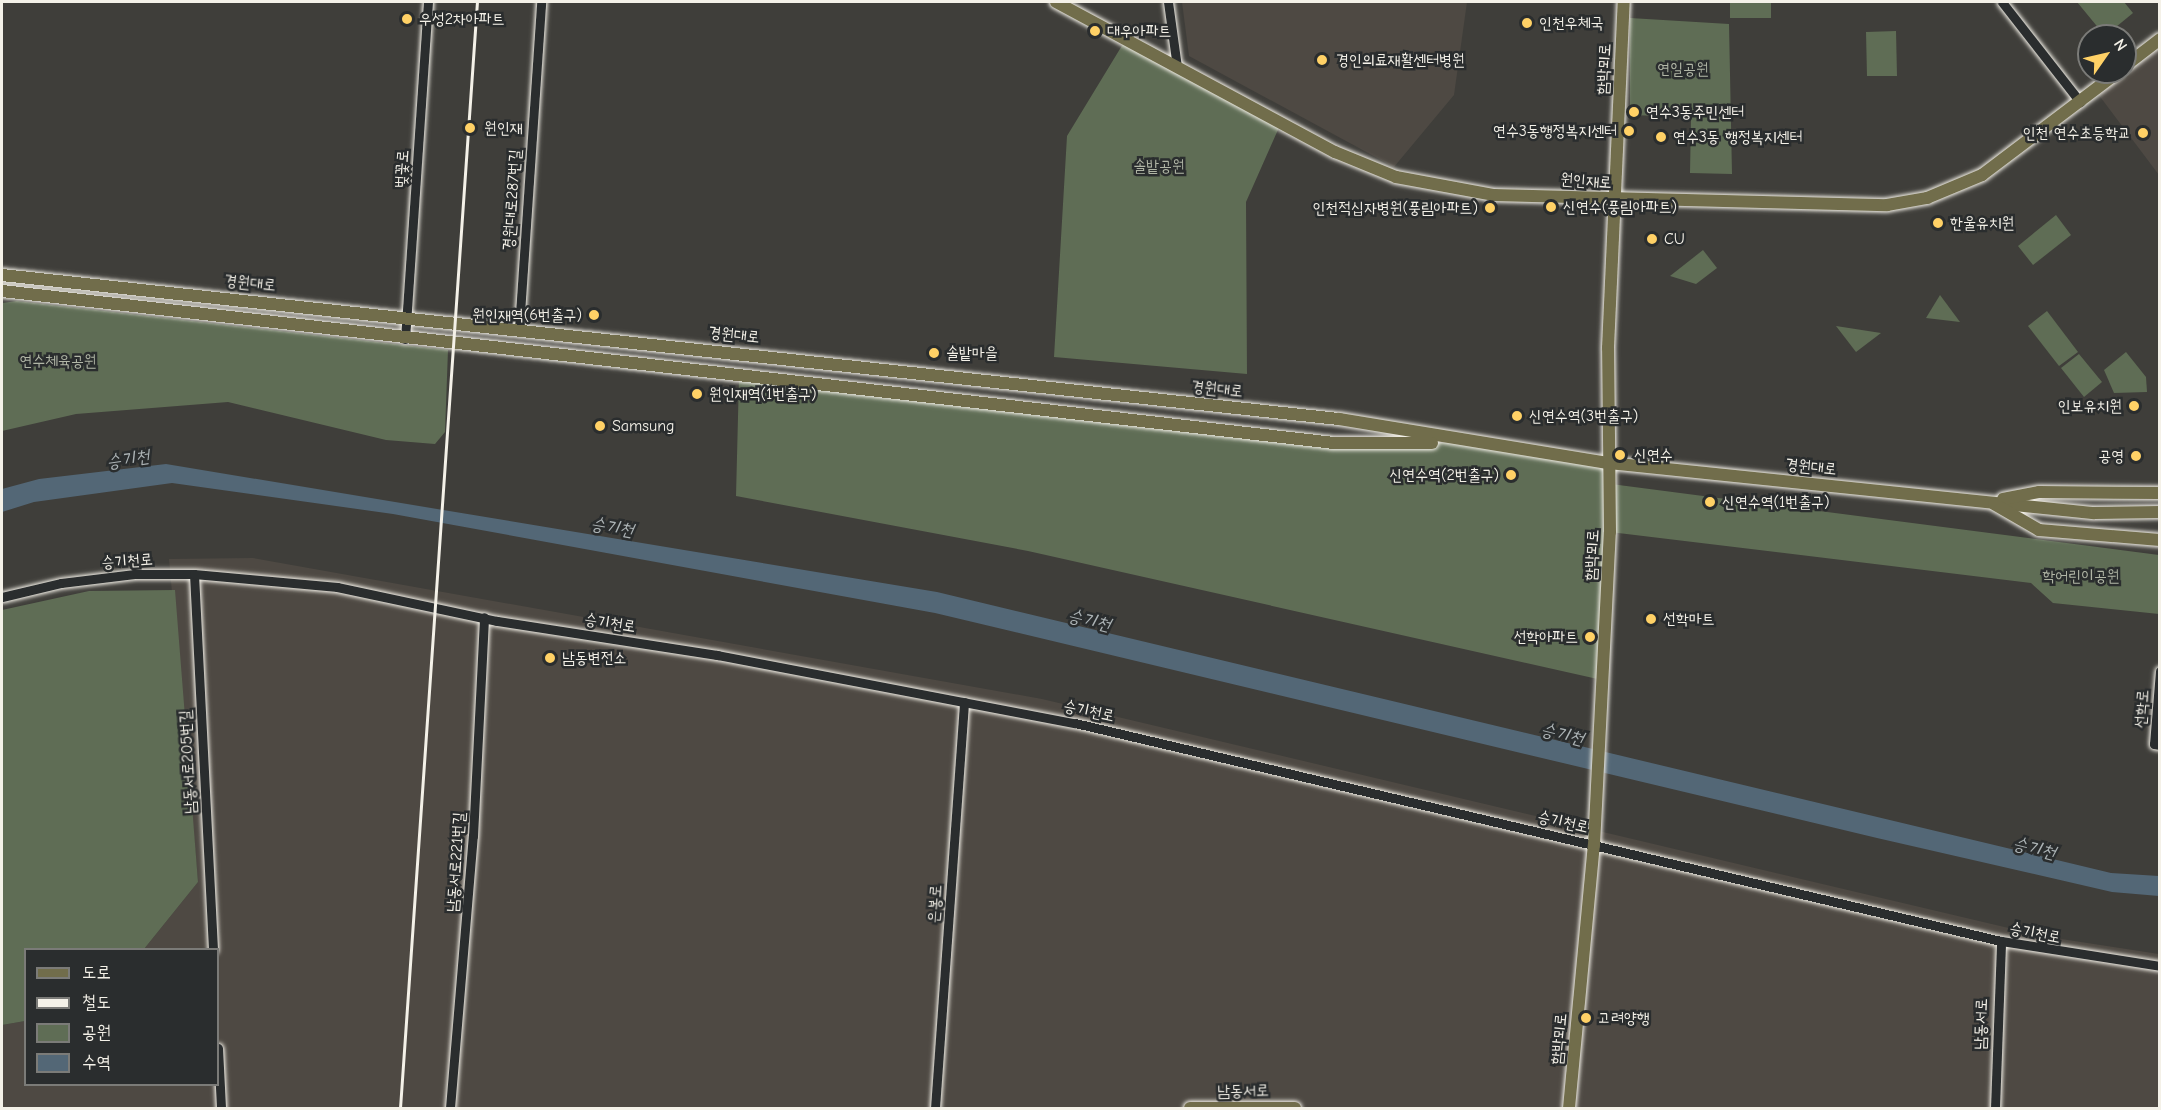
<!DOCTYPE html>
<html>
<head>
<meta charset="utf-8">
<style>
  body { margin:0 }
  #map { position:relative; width:2161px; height:1110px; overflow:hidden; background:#3f3e3a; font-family:"Comic Neue","Poor Story",sans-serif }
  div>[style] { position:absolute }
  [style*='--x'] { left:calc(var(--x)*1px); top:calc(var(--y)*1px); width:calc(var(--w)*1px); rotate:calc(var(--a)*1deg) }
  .built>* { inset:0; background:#4e4943 }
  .green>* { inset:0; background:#5f6d55 }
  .water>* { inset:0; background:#536776 }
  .roads { filter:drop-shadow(0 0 2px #f4f1e8) drop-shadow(0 0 2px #f4f1e8) }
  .minor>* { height:9px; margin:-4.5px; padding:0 4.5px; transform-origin:4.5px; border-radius:4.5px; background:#2a2d2e }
  .major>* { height:12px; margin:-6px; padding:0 6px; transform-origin:6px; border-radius:6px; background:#716d4b }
  .rail>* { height:3px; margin:-1.5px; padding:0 1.5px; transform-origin:1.5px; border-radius:1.5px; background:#f4f1e8 }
  .dots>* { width:16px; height:16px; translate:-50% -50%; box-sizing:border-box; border:3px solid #2a2d2e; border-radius:50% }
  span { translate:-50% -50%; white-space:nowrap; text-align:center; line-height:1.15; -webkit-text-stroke:5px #2a2d2e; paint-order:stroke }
  .poi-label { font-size:16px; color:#f4f1e8 }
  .left { translate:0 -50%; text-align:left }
  .right { translate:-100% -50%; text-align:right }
  .street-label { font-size:16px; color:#f4f1e8 }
  .park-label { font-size:16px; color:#b1b6a6 }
  .water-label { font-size:18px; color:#acb3b5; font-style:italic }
  .frame { position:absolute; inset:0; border:3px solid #f4f1e8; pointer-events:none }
  .legend { position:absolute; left:24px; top:948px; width:195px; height:138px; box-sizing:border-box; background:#2a2d2e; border:2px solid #7b7b78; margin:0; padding:8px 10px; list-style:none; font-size:18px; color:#f4f1e8 }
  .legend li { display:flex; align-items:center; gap:12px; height:30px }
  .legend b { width:30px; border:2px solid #7b7b78 }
  .north { position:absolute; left:2077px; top:24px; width:60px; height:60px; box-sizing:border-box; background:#2a2d2e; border:2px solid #7b7b78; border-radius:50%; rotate:56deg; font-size:16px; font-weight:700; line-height:24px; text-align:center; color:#f4f1e8 }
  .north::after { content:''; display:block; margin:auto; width:21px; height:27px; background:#ffd166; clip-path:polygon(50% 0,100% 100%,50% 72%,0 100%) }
</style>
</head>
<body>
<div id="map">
  <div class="built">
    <i style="clip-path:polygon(1182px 2px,1467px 2px,1454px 95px,1394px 167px,1189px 56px)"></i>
    <i style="clip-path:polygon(2159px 39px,2159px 175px,2095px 90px,2125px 72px)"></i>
    <i style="clip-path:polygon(253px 558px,1042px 699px,2042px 936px,2159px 954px,2160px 1108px,2px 1108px,2px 1025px,25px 1021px,26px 1084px,218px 1084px,218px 950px,144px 949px,198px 882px,169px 559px)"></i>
  </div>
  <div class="green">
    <i style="clip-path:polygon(1730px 2px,1771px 2px,1771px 18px,1730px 18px)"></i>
    <i style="clip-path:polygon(2077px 2px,2124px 2px,2133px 13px,2105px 36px)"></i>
    <i style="clip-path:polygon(1630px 18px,1729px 24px,1732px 174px,1690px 173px,1691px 117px,1630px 115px)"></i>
    <i style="clip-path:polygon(1896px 31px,1897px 76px,1867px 76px,1866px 32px)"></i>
    <i style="clip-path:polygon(1126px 39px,1281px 123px,1246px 202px,1247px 374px,1054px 357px,1067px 136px)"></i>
    <i style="clip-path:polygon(2056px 215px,2071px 235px,2033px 265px,2018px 246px)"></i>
    <i style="clip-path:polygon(1703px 250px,1717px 268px,1696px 284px,1670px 276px)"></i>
    <i style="clip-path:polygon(1940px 295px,1960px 322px,1926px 318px)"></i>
    <i style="clip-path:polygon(17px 301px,448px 350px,445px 432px,435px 444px,386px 440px,228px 402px,76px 414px,2px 431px,2px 303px)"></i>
    <i style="clip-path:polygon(2047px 311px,2078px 352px,2059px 366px,2028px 326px)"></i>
    <i style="clip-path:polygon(1836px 326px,1881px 333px,1856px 352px)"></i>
    <i style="clip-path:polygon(2126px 352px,2146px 377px,2147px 392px,2114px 393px,2104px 370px)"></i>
    <i style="clip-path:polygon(2079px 354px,2102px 382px,2084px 397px,2061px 368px)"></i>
    <i style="clip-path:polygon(739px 377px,1334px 443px,1460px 443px,1609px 463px,1602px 680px,1028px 551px,736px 496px)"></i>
    <i style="clip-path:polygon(1611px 484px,2159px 555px,2159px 614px,2053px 603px,2031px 583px,1610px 532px)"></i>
    <i style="clip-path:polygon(175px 590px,198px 882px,144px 949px,26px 950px,25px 1021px,2px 1025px,2px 610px,89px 591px)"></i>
  </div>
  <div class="water">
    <i style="clip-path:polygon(166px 464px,937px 592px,2111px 873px,2159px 876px,2159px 896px,2112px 892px,1877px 838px,935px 613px,393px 514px,172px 483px,34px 502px,2px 512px,2px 489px,39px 479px)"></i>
  </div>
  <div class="roads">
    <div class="minor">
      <i style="--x:1168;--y:2;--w:66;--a:82.1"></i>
      <i style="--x:2002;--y:2;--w:127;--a:52"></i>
      <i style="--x:519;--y:328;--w:327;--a:-86.1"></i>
      <i style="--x:405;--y:339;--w:338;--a:-86.1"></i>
      <i style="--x:194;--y:574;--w:376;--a:87.1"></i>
      <i style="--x:2;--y:597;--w:61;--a:-13.3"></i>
      <i style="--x:61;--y:583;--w:74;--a:-7"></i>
      <i style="--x:134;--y:574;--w:60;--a:0"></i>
      <i style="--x:194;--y:574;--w:144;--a:5.2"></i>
      <i style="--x:337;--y:587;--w:164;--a:12"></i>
      <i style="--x:497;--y:621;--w:223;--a:8.8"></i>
      <i style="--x:717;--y:655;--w:364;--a:10.8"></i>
      <i style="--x:1075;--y:723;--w:951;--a:13.25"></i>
      <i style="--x:2001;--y:941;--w:161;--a:8.9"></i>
      <i style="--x:2160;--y:671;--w:73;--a:94.7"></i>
      <i style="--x:2154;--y:744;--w:6;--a:9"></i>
      <i style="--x:218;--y:1048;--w:60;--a:87.1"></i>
      <i style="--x:450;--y:1108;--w:273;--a:-85.2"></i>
      <i style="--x:473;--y:836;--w:219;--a:-87.1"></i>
      <i style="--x:935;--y:1108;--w:407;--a:-85.9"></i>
      <i style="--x:1995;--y:1108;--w:167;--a:-87.9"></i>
    </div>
    <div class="major">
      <i style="--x:1056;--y:2;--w:317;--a:28.3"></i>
      <i style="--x:1335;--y:152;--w:66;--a:22.3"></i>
      <i style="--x:1396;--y:177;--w:100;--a:10.4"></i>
      <i style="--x:1494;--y:195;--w:393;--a:1.5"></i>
      <i style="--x:1887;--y:205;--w:41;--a:-9.9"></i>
      <i style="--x:1927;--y:198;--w:60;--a:-22.7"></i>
      <i style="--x:1982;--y:175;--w:171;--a:-37.1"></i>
      <i style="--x:2125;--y:66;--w:44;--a:-37.6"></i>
      <i style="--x:2;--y:275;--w:1345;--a:6.15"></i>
      <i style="--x:1339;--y:419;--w:274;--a:9.3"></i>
      <i style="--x:1609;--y:463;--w:488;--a:5.9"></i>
      <i style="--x:2094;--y:513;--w:66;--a:-0.9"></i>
      <i style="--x:2;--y:291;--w:1341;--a:6.51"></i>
      <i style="--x:1334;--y:443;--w:98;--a:0"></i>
      <i style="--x:2003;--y:499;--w:37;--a:-11"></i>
      <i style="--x:2039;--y:492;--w:121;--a:0.5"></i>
      <i style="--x:1994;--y:504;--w:52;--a:30"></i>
      <i style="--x:2039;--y:530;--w:121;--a:4.7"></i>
      <i style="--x:1190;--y:1108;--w:105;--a:0"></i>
      <i style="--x:1569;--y:1108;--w:264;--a:-84.6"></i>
      <i style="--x:1594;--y:845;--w:313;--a:-87.1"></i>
      <i style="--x:1610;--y:532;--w:184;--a:-90.6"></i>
      <i style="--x:1608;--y:348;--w:346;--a:-87.4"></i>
    </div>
  </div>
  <div class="rail">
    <i style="--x:400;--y:1108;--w:1109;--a:-86.02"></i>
  </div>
  <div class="dots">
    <i style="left:407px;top:19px;background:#ffd166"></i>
    <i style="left:1527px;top:23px;background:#ffd166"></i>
    <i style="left:1095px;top:31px;background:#ffd166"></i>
    <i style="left:1322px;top:60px;background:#ffd166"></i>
    <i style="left:1634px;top:112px;background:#ffd166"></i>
    <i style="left:470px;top:128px;background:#ffd166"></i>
    <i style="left:1629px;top:131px;background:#ffd166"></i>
    <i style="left:2143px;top:133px;background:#ffd166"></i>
    <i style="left:1661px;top:137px;background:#ffd166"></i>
    <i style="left:1551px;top:207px;background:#ffd166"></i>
    <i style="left:1490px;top:208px;background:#ffd166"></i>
    <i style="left:1938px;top:223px;background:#ffd166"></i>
    <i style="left:1652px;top:239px;background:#ffd166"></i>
    <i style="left:594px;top:315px;background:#ffd166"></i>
    <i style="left:934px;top:353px;background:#ffd166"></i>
    <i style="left:697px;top:394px;background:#ffd166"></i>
    <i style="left:2134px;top:406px;background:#ffd166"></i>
    <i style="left:1517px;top:416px;background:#ffd166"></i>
    <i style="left:600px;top:426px;background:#ffd166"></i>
    <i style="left:1620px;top:455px;background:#ffd166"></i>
    <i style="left:2136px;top:456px;background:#ffd166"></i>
    <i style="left:1511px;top:475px;background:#ffd166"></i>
    <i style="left:1710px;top:502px;background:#ffd166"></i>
    <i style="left:1651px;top:619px;background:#ffd166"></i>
    <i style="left:1590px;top:637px;background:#ffd166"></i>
    <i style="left:550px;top:658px;background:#ffd166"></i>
    <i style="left:1586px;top:1018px;background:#ffd166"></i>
  </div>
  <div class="poi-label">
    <span class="left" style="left:419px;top:19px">우성2차아파트</span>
    <span class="left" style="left:1539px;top:23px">인천우체국</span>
    <span class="left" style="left:1107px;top:31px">대우아파트</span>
    <span class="left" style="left:1336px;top:60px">경인의료재활센터병원</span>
    <span class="left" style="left:1646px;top:112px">연수3동주민센터</span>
    <span class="left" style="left:484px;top:128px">원인재</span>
    <span class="right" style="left:1617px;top:131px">연수3동행정복지센터</span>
    <span class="right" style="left:2131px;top:133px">인천 연수초등학교</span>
    <span class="left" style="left:1673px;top:137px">연수3동 행정복지센터</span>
    <span class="left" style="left:1563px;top:207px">신연수(풍림아파트)</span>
    <span class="right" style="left:1478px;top:208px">인천적십자병원(풍림아파트)</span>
    <span class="left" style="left:1950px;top:223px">한울유치원</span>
    <span class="left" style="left:1664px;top:239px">CU</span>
    <span class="right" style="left:582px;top:315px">원인재역(6번출구)</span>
    <span class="left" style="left:946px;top:353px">솔밭마을</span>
    <span class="left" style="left:709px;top:394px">원인재역(1번출구)</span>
    <span class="right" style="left:2122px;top:406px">인보유치원</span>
    <span class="left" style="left:1529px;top:416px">신연수역(3번출구)</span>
    <span class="left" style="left:612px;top:426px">Samsung</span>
    <span class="left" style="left:1634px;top:455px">신연수</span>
    <span class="right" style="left:2124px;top:456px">공영</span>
    <span class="right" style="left:1499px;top:475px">신연수역(2번출구)</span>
    <span class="left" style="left:1722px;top:502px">신연수역(1번출구)</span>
    <span class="left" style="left:1663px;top:619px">선학마트</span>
    <span class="right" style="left:1578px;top:637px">선학아파트</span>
    <span class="left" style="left:562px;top:658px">남동변전소</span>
    <span class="left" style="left:1598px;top:1018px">고려양행</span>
  </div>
  <div class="street-label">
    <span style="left:1604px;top:69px;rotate:-87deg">함박뫼로</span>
    <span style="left:402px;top:169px;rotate:-86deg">벚꽃로</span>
    <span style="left:1586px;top:181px;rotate:4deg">원인재로</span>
    <span style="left:512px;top:200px;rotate:-86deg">경원대로287번길</span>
    <span style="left:250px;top:283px;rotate:6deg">경원대로</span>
    <span style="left:734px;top:335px;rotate:6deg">경원대로</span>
    <span style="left:1217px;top:389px;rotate:6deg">경원대로</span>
    <span style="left:1811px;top:467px;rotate:6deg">경원대로</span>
    <span style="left:1592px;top:555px;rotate:-87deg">함박뫼로</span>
    <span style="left:127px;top:561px;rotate:-4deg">승기천로</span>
    <span style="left:610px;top:623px;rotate:9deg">승기천로</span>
    <span style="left:2142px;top:709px;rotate:-86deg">선학로</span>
    <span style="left:1089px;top:711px;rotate:12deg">승기천로</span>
    <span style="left:188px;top:762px;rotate:-93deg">남동서로205번길</span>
    <span style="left:1563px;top:822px;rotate:13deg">승기천로</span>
    <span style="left:456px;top:862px;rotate:-86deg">남동서로221번길</span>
    <span style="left:935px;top:904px;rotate:-86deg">은봉로</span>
    <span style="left:2035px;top:933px;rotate:11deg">승기천로</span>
    <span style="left:1981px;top:1024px;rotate:-88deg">남동서로</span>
    <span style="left:1559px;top:1039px;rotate:-85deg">함박뫼로</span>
    <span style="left:1243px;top:1091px;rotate:-1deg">남동서로</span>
  </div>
  <div class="park-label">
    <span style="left:1683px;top:69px">연일공원</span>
    <span style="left:1159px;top:166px">솔밭공원</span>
    <span style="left:58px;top:361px">연수체육공원</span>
    <span style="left:2081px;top:576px">학어린이공원</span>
  </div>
  <div class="water-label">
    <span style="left:128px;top:460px;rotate:-8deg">승기천</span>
    <span style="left:612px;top:528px;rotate:10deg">승기천</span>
    <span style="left:1089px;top:621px;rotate:14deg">승기천</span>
    <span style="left:1562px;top:735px;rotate:14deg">승기천</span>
    <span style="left:2034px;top:849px;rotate:14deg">승기천</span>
  </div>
  <div class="frame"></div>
  <ul class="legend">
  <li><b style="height:8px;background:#716d4b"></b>도로</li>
  <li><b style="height:8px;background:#f4f1e8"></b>철도</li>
  <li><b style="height:16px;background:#5f6d55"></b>공원</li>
  <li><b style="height:16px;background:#536776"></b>수역</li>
  </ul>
  <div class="north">N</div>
</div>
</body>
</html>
